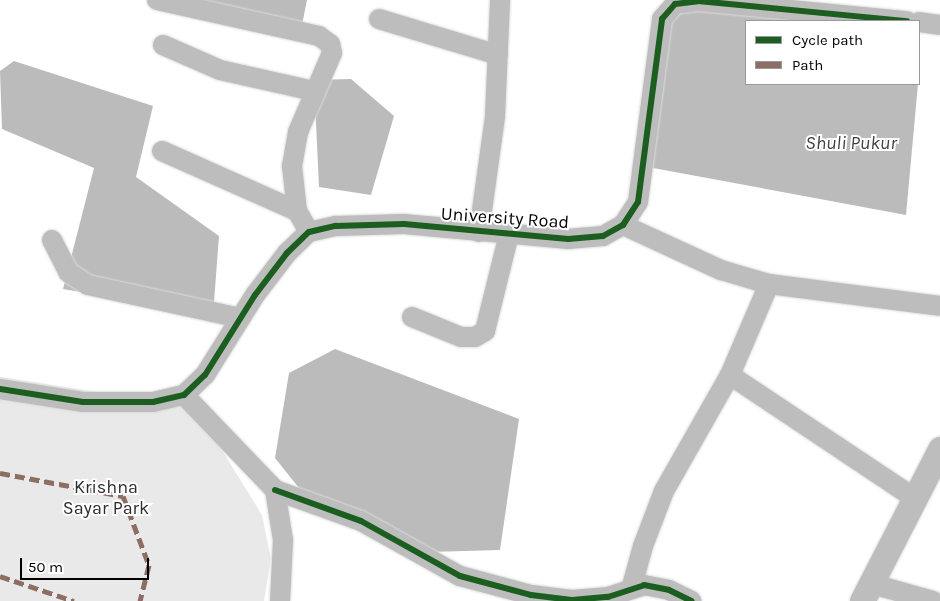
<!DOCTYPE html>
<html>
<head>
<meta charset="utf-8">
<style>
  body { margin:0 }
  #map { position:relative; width:940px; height:601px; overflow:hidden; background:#fff; font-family:Karla,sans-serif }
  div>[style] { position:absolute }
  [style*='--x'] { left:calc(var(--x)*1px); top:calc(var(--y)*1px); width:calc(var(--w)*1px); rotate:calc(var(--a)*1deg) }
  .green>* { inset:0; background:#e9e9e9 }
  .water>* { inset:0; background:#bbb }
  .roads { filter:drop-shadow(0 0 1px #dbdbdb) drop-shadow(0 0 1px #dbdbdb) }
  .minor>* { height:20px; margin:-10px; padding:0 10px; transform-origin:10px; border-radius:10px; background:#bdbdbd }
  .major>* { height:25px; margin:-12.5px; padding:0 12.5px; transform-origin:12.5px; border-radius:12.5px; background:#bdbdbd }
  .quiet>* { height:5px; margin-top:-2.5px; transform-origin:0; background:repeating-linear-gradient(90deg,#8d6e63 0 10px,transparent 0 15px) }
  .cycleway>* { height:6px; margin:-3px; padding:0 3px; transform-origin:3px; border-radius:3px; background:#1b5e20 }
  span { translate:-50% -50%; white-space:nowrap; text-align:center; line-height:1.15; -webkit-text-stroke:4px #fff; paint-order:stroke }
  .street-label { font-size:18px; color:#000 }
  .park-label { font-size:18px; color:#2e2e2e }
  .water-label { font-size:19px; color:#3f3f3f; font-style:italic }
  .legend { position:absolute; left:745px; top:20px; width:175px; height:65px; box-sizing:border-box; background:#fff; border:1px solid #999; margin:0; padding:6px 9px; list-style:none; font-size:15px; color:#000 }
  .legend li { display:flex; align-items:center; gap:10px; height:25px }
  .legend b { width:25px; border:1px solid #999 }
  .scale { position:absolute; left:20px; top:558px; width:129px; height:22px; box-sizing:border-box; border:2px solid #000; border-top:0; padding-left:6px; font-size:15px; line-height:18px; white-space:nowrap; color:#000; -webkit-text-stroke:4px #fff; paint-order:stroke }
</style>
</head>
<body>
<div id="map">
  <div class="green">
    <i style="clip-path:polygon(0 377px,195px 407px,262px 515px,271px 559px,264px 601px,0 601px)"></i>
  </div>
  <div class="water">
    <i style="clip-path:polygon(186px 0,307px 0,301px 30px)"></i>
    <i style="clip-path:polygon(698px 6px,851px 21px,746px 21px,746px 84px,918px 84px,906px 215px,653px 168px,658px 99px,672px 18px)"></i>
    <i style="clip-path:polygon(14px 61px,153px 106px,136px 177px,219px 236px,213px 315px,63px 289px,94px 168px,2px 129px,0 71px)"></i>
    <i style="clip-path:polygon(351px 79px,394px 116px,371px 195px,319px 187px,314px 80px)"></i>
    <i style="clip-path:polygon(335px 349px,519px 419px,500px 550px,429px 552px,311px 503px,275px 458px,289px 373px)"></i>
  </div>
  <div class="roads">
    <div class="minor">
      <i style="--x:157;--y:0;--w:166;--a:12.5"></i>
      <i style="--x:319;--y:36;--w:14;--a:36"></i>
      <i style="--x:330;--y:44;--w:9;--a:77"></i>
      <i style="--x:332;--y:53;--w:86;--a:113.3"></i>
      <i style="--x:298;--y:132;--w:35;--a:100"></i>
      <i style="--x:292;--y:166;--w:45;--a:83.7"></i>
      <i style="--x:297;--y:211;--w:24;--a:60"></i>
      <i style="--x:379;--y:19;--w:124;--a:16.8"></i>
      <i style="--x:919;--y:22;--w:21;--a:8"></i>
      <i style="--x:163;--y:45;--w:62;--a:23.7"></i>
      <i style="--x:220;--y:70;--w:96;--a:12.6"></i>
      <i style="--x:162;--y:151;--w:148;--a:24"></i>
      <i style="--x:623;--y:225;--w:108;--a:24.7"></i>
      <i style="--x:721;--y:270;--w:50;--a:16.3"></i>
      <i style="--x:769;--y:284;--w:172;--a:7.3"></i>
      <i style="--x:479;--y:232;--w:117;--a:-82.1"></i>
      <i style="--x:495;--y:116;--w:116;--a:-87.5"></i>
      <i style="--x:52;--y:240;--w:36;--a:63"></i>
      <i style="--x:68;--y:272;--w:24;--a:33"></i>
      <i style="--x:88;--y:285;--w:156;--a:12.2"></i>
      <i style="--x:412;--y:317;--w:53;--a:22.2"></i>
      <i style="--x:461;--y:337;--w:14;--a:0"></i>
      <i style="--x:475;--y:337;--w:12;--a:-31"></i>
      <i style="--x:485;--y:331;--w:100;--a:-76.1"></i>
      <i style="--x:730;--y:375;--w:224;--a:33.7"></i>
      <i style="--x:0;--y:389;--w:84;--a:8.9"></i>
      <i style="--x:83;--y:402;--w:70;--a:0"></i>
      <i style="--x:153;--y:402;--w:32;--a:-13"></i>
      <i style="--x:184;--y:395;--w:29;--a:-44"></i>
      <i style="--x:205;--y:375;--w:94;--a:-58"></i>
      <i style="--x:255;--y:295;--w:53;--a:-52.7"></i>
      <i style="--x:287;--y:253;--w:30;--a:-44"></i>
      <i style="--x:309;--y:232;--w:28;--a:-13"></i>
      <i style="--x:336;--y:226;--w:68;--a:-1.7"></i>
      <i style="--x:404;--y:224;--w:165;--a:5.2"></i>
      <i style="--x:568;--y:239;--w:35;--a:-5"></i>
      <i style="--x:603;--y:236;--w:23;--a:-29"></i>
      <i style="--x:623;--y:225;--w:27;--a:-57"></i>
      <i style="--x:638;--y:202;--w:185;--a:-82.5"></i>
      <i style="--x:662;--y:19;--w:20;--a:-49"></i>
      <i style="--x:675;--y:4;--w:23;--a:-7"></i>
      <i style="--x:698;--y:1;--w:210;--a:5.5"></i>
      <i style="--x:184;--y:395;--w:132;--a:46.2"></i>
      <i style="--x:275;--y:490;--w:51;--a:80.9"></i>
      <i style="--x:283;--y:540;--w:61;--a:92.8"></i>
      <i style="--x:275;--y:490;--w:91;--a:19.8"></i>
      <i style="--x:361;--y:521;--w:113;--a:29.1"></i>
      <i style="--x:460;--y:576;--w:73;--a:15"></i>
      <i style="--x:531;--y:595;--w:41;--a:7"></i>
      <i style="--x:572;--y:600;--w:36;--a:-5"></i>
      <i style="--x:608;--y:597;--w:38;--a:-18"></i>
      <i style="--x:644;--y:585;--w:25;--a:11"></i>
      <i style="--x:669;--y:590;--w:25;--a:26"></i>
      <i style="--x:872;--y:584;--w:63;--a:15.6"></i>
      <i style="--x:632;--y:586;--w:41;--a:-74.6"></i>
      <i style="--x:643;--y:546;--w:59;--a:-69.1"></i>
      <i style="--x:664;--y:491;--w:133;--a:-60.4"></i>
      <i style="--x:730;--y:375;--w:99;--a:-66.8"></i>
    </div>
    <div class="major">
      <i style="--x:862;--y:601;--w:171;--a:-62.8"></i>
    </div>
  </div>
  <div class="quiet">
    <i style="--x:0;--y:473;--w:125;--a:10.6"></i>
    <i style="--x:123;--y:496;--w:74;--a:69.4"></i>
    <i style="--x:149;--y:565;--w:37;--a:104"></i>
    <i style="--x:0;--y:576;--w:78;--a:18.7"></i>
  </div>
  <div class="cycleway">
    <i style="--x:0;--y:389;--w:84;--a:8.9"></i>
    <i style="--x:83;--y:402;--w:70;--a:0"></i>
    <i style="--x:153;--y:402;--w:32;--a:-13"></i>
    <i style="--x:184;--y:395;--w:29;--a:-44"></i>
    <i style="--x:205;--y:375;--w:94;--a:-58"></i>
    <i style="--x:255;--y:295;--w:53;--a:-52.7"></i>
    <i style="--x:287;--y:253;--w:30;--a:-44"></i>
    <i style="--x:309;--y:232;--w:28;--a:-13"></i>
    <i style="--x:336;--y:226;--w:68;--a:-1.7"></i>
    <i style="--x:404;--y:224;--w:165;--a:5.2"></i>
    <i style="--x:568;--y:239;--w:35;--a:-5"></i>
    <i style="--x:603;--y:236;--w:23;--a:-29"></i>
    <i style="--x:623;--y:225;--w:27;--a:-57"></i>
    <i style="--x:638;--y:202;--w:185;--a:-82.5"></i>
    <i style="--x:662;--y:19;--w:20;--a:-49"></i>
    <i style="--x:675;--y:4;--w:23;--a:-7"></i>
    <i style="--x:698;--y:1;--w:210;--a:5.5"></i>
    <i style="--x:275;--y:490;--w:91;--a:19.8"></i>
    <i style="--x:361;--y:521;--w:113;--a:29.1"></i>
    <i style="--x:460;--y:576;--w:73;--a:15"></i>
    <i style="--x:531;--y:595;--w:41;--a:7"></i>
    <i style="--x:572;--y:600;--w:36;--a:-5"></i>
    <i style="--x:608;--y:597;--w:38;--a:-18"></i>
    <i style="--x:644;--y:585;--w:25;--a:11"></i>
    <i style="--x:669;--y:590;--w:25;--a:26"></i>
  </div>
  <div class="street-label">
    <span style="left:505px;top:218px;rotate:4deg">University Road</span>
  </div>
  <div class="park-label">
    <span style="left:106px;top:498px">Krishna<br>Sayar Park</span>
  </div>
  <div class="water-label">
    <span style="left:851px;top:144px">Shuli Pukur</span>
  </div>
  <ul class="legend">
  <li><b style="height:6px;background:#1b5e20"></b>Cycle path</li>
  <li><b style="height:6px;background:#8d6e63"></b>Path</li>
  </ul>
  <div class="scale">50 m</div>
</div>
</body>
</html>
